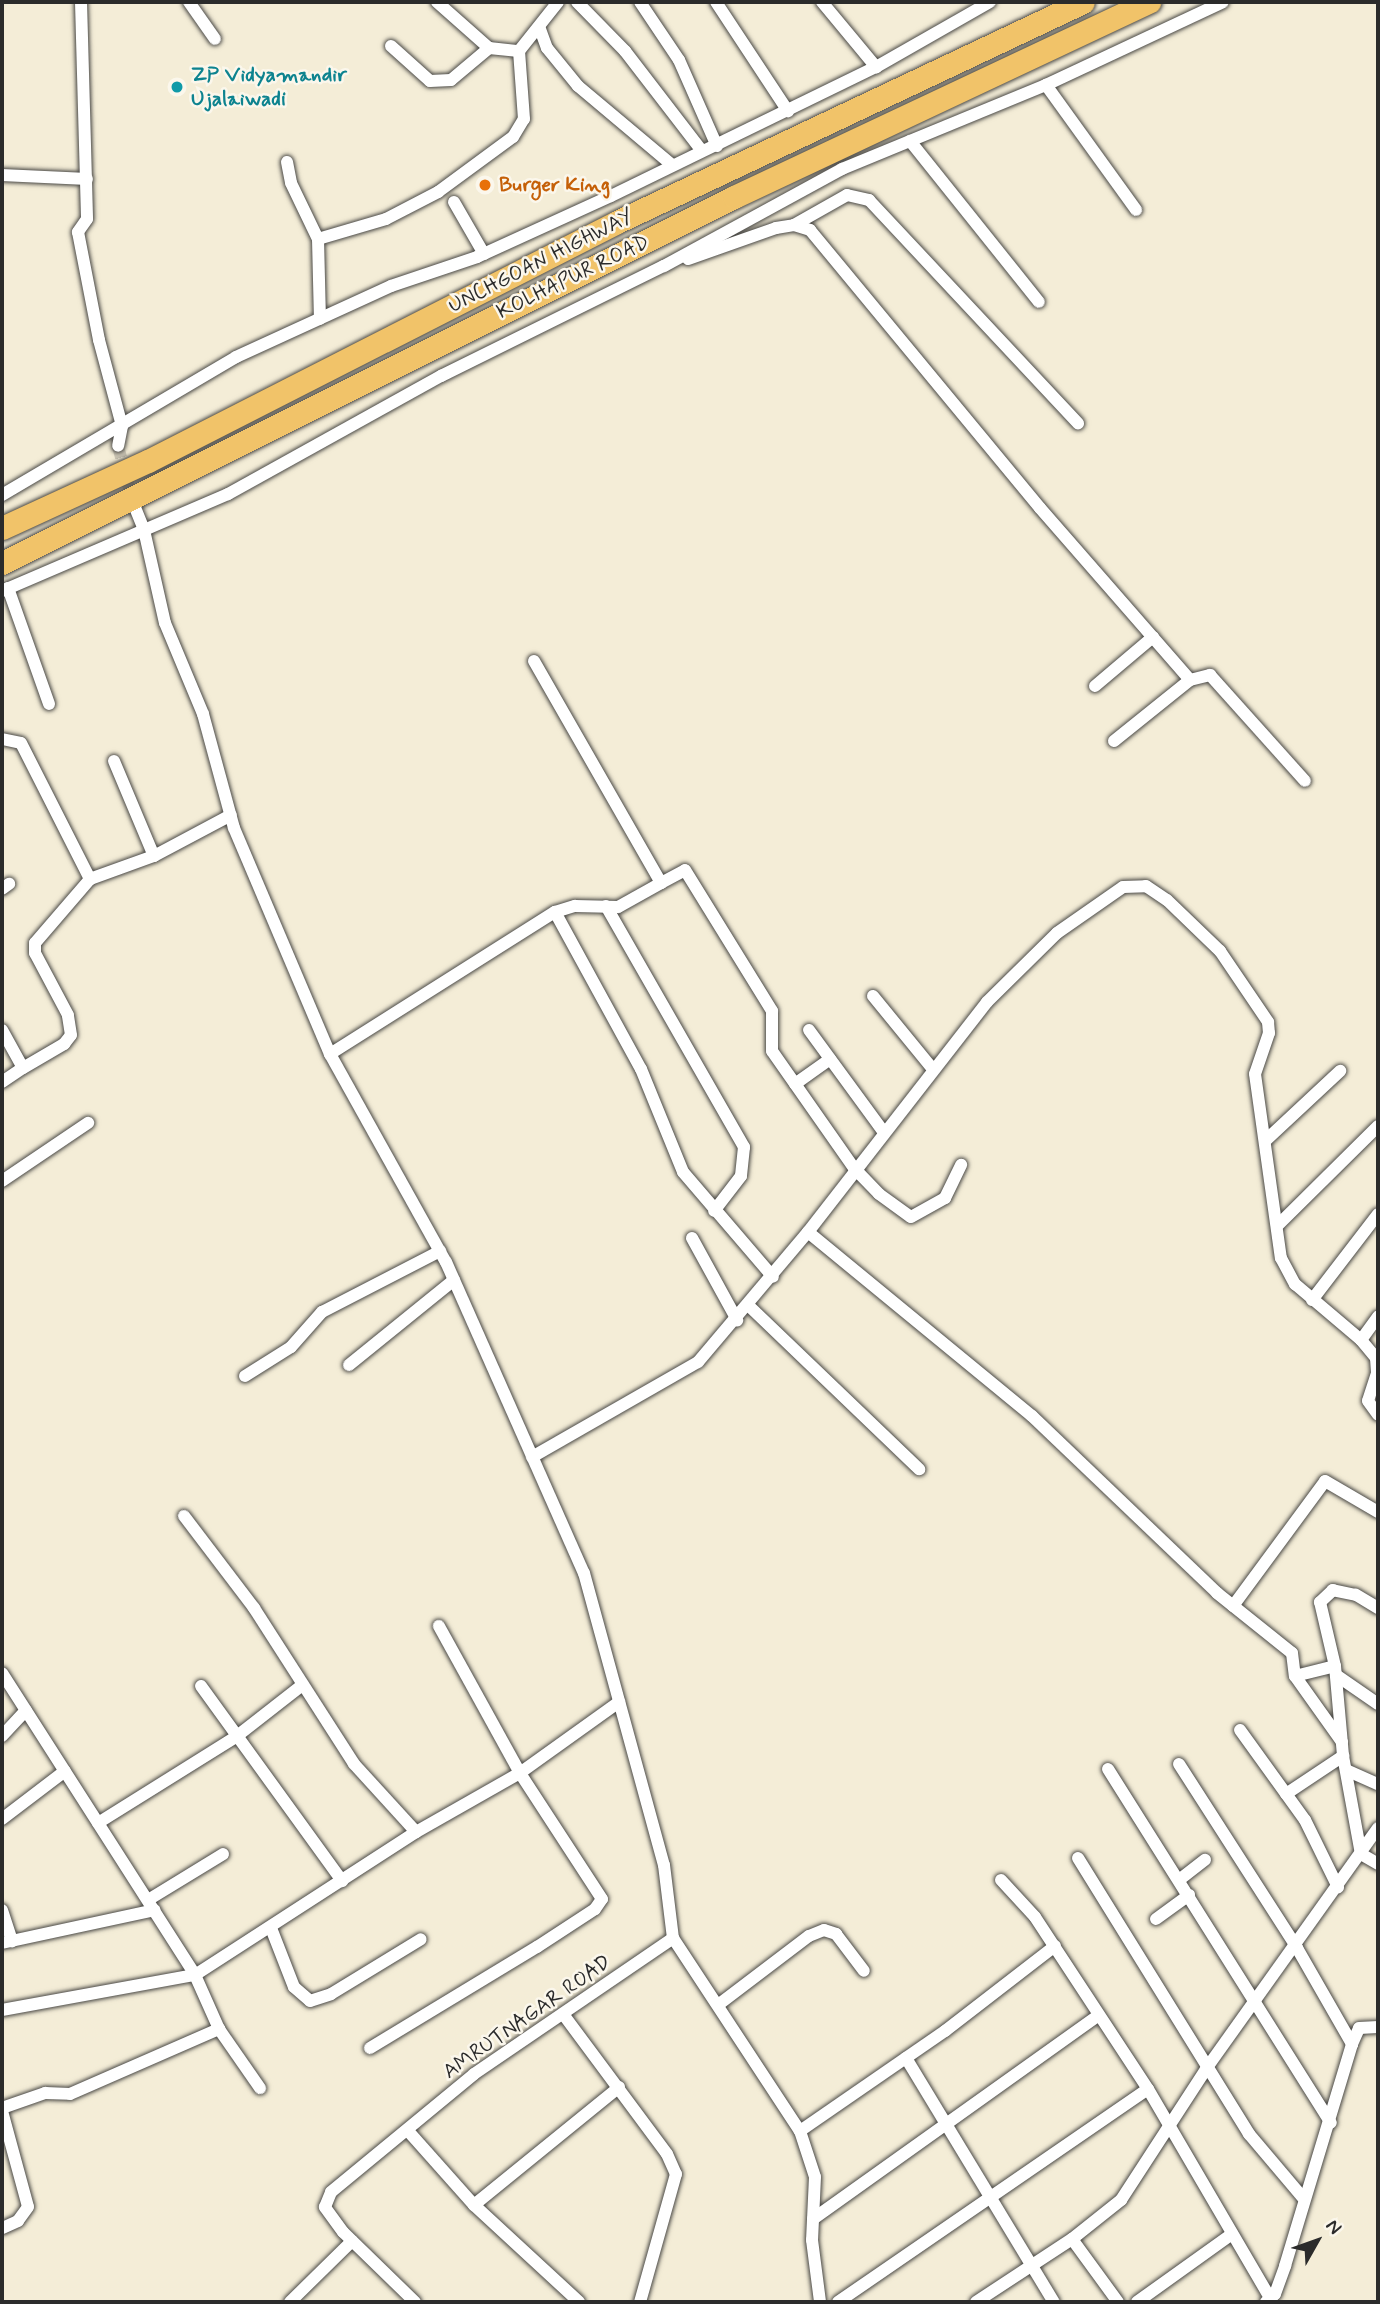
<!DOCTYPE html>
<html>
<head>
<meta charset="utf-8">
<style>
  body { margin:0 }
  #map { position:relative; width:1380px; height:2304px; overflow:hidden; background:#f4edd7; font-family:Mynerve,sans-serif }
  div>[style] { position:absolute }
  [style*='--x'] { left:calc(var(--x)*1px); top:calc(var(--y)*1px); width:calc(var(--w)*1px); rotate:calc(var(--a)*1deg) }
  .street-tunnel>* { height:12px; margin-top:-6px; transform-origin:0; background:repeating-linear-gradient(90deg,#ccc6b5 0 12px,transparent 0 18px) }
  .roads { filter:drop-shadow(0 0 2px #494845) drop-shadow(0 0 2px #494845) }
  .street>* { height:12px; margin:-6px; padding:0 6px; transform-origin:6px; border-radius:6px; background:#fff }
  .highway>* { height:23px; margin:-11.5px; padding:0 11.5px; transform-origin:11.5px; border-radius:11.5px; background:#f1c369 }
  .dots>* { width:19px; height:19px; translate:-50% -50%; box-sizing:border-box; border:4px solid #fbf7ec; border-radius:50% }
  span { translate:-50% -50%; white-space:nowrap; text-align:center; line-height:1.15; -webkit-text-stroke:5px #fbf7ec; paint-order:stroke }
  .culture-label { font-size:21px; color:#0d838f; font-weight:700 }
  .left { translate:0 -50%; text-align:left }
  .food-label { font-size:21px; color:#c56008; font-weight:700 }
  .street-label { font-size:21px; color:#2b2b2b }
  .frame { position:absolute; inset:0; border:4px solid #2b2b2b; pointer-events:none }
  .north { position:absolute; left:1282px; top:2206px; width:70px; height:70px; -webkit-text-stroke:5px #fbf7ec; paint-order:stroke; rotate:50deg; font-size:19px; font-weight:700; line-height:28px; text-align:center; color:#2b2b2b }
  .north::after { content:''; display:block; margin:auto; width:24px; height:32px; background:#2b2b2b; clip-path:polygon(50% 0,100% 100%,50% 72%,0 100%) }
</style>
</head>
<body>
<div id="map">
  <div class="street-tunnel">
    <i style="--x:118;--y:446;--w:59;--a:75.3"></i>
  </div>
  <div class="roads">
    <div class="street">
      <i style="--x:81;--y:2;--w:217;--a:88.4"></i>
      <i style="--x:87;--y:219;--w:16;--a:125"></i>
      <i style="--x:78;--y:232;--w:110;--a:79"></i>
      <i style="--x:99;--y:340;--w:89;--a:75"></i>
      <i style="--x:122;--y:426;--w:20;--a:101"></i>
      <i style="--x:189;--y:2;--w:45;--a:54.9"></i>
      <i style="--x:437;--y:2;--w:69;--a:41.5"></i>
      <i style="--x:489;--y:48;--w:30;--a:6"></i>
      <i style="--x:577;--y:2;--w:69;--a:45.6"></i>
      <i style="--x:625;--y:51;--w:126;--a:52.4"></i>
      <i style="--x:640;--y:2;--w:70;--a:56.1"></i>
      <i style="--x:679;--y:60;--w:94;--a:66.2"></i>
      <i style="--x:716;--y:2;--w:131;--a:56.6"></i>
      <i style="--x:822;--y:2;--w:85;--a:50.3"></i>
      <i style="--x:540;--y:29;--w:20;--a:70"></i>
      <i style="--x:547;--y:48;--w:49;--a:50.8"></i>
      <i style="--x:578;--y:86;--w:123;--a:40"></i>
      <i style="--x:391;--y:46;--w:52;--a:41.9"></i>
      <i style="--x:430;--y:81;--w:21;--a:-3"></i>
      <i style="--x:451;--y:80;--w:50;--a:-40.1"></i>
      <i style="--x:1046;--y:85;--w:154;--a:54.2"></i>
      <i style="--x:910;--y:141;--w:206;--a:51.3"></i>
      <i style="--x:287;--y:162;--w:21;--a:79"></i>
      <i style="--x:291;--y:183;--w:62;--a:64.3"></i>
      <i style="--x:318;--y:239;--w:80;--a:88.6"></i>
      <i style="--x:2;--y:175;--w:85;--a:2.7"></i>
      <i style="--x:454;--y:202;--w:60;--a:60"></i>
      <i style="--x:794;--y:225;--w:61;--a:-29.5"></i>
      <i style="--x:847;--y:195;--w:23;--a:13"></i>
      <i style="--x:869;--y:200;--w:306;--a:46.9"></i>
      <i style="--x:318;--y:239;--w:71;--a:-16.4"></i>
      <i style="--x:386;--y:219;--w:59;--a:-27.4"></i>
      <i style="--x:438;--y:192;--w:93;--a:-36.3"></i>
      <i style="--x:513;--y:137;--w:21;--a:-59"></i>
      <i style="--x:524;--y:119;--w:68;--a:-94.2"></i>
      <i style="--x:519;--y:51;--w:63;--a:-51.5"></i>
      <i style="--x:688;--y:259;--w:93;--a:-19.4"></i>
      <i style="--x:776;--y:228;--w:18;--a:-9"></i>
      <i style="--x:794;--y:225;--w:17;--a:17"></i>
      <i style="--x:810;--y:230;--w:361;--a:50.4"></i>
      <i style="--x:1040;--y:508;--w:228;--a:48.9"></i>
      <i style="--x:2;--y:495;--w:272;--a:-30.5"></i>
      <i style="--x:236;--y:357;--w:170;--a:-24.6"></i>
      <i style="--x:391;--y:286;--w:91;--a:-18.6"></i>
      <i style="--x:477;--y:257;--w:147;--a:-24.5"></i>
      <i style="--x:611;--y:196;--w:295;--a:-26"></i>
      <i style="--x:876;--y:67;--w:131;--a:-29.7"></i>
      <i style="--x:134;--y:505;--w:27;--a:68"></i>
      <i style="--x:144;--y:530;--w:95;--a:77.3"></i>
      <i style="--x:165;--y:623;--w:99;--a:67.3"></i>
      <i style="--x:203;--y:714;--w:118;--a:74.8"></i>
      <i style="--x:234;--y:828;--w:246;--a:67"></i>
      <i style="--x:330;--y:1054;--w:238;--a:60.9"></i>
      <i style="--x:446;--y:1262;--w:340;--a:66.1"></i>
      <i style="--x:584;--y:1573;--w:303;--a:74.7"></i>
      <i style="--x:664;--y:1865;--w:74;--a:83"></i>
      <i style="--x:673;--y:1938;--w:231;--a:56.7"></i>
      <i style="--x:800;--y:2131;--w:48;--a:71.9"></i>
      <i style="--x:815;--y:2177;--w:63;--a:92.7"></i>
      <i style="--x:812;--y:2240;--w:63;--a:82.6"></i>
      <i style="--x:8;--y:588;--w:123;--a:70.5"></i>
      <i style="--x:2;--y:591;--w:246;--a:-23.2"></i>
      <i style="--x:228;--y:494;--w:244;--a:-29"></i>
      <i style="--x:441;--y:376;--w:249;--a:-26.3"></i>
      <i style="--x:664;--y:266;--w:203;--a:-28.6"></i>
      <i style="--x:842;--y:169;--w:221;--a:-22.4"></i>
      <i style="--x:1046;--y:85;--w:195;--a:-25.1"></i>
      <i style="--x:534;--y:661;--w:256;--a:60.2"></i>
      <i style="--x:661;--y:883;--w:27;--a:-28"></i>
      <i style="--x:685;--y:870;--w:166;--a:58.3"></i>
      <i style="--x:772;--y:1011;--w:40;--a:90"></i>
      <i style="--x:772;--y:1051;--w:143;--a:55"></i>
      <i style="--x:854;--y:1168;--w:36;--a:46"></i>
      <i style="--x:879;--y:1194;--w:39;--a:36"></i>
      <i style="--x:911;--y:1217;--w:39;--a:-29"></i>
      <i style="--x:945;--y:1198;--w:37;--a:-64"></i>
      <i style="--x:1095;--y:686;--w:76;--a:-40.2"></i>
      <i style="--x:2;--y:739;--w:19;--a:12"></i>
      <i style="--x:21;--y:743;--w:153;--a:63.1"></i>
      <i style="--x:90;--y:879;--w:68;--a:-19.8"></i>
      <i style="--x:154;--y:856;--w:87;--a:-28"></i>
      <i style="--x:1114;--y:741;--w:97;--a:-38.8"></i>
      <i style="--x:1190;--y:680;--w:21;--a:-14"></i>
      <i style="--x:1210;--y:675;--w:142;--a:48.1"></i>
      <i style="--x:114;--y:761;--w:103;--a:67.2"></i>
      <i style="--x:2;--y:889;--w:9;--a:-36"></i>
      <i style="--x:606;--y:906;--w:278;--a:60.2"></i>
      <i style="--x:744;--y:1147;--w:29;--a:96"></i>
      <i style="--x:741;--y:1176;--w:44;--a:127.6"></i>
      <i style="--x:555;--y:912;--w:179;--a:61.3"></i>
      <i style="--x:641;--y:1069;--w:111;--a:67.8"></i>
      <i style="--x:683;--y:1172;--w:138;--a:49.4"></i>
      <i style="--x:873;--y:996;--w:93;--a:50.7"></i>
      <i style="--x:2;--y:1030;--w:43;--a:61.1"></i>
      <i style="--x:23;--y:1068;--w:48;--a:-30.3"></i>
      <i style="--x:64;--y:1044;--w:11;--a:-52"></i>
      <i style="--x:71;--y:1035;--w:20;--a:-99"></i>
      <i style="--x:68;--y:1015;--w:70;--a:-118"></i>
      <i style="--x:35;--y:953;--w:10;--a:-90"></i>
      <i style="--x:35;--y:943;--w:84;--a:-49.3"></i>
      <i style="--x:809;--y:1030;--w:125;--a:53.8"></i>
      <i style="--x:330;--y:1054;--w:266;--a:-32.3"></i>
      <i style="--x:555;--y:912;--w:21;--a:-17"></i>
      <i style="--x:575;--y:906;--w:43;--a:1.3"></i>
      <i style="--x:618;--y:907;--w:49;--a:-29.2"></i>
      <i style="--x:2;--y:1082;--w:25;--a:-34"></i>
      <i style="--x:795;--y:1084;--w:43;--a:-35.5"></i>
      <i style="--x:1265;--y:1141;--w:103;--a:-43"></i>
      <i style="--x:2;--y:1181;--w:104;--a:-34"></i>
      <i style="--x:1277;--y:1226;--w:142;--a:-44.7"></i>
      <i style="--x:808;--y:1232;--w:290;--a:39.4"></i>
      <i style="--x:1032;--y:1416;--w:256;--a:43.7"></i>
      <i style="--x:1217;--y:1593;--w:96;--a:38.7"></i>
      <i style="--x:1292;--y:1653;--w:23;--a:83"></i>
      <i style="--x:1295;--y:1676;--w:81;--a:54.5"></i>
      <i style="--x:692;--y:1238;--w:94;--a:61.2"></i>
      <i style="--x:1312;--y:1300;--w:108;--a:-52.5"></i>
      <i style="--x:749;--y:1306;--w:236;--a:43.8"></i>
      <i style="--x:1361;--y:1340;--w:29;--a:-54"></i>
      <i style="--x:349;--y:1365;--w:135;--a:-39"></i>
      <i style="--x:245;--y:1376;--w:54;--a:-32.2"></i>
      <i style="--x:291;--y:1347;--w:47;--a:-48.5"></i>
      <i style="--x:322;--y:1312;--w:133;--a:-27.3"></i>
      <i style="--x:532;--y:1457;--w:191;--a:-29.8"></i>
      <i style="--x:698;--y:1362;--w:170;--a:-49.8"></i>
      <i style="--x:808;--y:1232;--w:291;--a:-52.1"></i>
      <i style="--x:987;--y:1002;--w:98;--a:-44.6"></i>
      <i style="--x:1057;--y:933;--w:80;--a:-34.9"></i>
      <i style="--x:1123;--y:887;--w:23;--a:-2"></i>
      <i style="--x:1146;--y:886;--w:25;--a:34"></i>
      <i style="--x:1167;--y:900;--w:74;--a:43.9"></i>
      <i style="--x:1220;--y:951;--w:86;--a:55.9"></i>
      <i style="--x:1268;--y:1022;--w:11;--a:85"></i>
      <i style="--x:1269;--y:1033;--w:43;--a:108.9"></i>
      <i style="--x:1255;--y:1074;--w:186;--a:82"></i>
      <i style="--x:1281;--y:1258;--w:30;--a:62"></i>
      <i style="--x:1295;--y:1284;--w:87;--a:40.3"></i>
      <i style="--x:1361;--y:1340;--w:23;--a:50"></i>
      <i style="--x:1376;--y:1358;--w:15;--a:86"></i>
      <i style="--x:1377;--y:1373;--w:29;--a:108"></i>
      <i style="--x:1368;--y:1401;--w:17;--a:54"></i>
      <i style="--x:184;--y:1516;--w:116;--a:52.7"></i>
      <i style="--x:254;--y:1608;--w:185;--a:57.3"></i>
      <i style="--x:354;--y:1764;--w:92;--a:47.6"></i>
      <i style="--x:1233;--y:1606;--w:155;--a:-53.6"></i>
      <i style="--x:1325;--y:1481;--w:61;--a:30.3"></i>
      <i style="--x:1378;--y:1608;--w:26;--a:-149"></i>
      <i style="--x:1356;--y:1595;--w:24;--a:-168"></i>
      <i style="--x:1333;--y:1590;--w:18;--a:137"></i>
      <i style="--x:1320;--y:1602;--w:66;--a:76.8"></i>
      <i style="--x:1335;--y:1666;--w:90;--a:84.9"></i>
      <i style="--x:1343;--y:1756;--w:100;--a:79.6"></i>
      <i style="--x:1361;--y:1854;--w:20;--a:30"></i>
      <i style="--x:2;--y:1673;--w:358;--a:57.4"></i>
      <i style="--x:195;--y:1975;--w:263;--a:-32.9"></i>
      <i style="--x:416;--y:1832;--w:120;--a:-29.6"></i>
      <i style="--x:520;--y:1773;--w:122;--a:-35.6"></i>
      <i style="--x:1336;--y:1675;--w:51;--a:34.6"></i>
      <i style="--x:1295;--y:1676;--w:41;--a:-14"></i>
      <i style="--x:201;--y:1686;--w:241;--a:54.1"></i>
      <i style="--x:1240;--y:1730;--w:111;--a:54.2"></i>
      <i style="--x:1305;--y:1820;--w:75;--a:63.8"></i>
      <i style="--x:2;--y:1736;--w:35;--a:-47"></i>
      <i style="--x:1179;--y:1764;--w:219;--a:57.3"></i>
      <i style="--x:1297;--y:1948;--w:111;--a:60.2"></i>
      <i style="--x:1108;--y:1769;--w:418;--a:57.8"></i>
      <i style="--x:1346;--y:1770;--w:35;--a:24"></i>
      <i style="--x:1286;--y:1794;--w:69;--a:-33.7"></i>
      <i style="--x:2;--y:1819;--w:79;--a:-37.3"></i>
      <i style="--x:98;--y:1823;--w:164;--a:-32"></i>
      <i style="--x:237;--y:1736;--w:81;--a:-38"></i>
      <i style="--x:1078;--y:1858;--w:325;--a:58.2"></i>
      <i style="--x:1249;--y:2134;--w:84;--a:49.8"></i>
      <i style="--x:1001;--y:1880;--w:50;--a:47.4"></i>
      <i style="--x:1035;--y:1917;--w:206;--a:56.7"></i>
      <i style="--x:1148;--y:2089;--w:242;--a:59.7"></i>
      <i style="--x:1179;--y:1880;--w:33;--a:-38"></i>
      <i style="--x:148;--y:1900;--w:88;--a:-31.5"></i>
      <i style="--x:2;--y:1910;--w:33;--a:72"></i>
      <i style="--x:1156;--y:1919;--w:41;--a:-36"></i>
      <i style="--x:271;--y:1928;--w:63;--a:68.7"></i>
      <i style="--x:294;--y:1987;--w:21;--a:41"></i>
      <i style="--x:310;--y:2001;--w:22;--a:-18"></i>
      <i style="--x:331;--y:1994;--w:105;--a:-31.4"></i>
      <i style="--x:2;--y:1943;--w:156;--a:-12.2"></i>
      <i style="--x:718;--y:2005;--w:114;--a:-37.2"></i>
      <i style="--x:809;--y:1936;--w:16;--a:-22"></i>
      <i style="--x:824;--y:1930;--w:13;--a:18"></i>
      <i style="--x:836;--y:1934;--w:46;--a:52.9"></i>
      <i style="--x:2;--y:2010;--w:196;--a:-10.3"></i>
      <i style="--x:195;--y:1975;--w:59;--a:66"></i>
      <i style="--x:219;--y:2029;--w:72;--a:55.2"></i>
      <i style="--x:563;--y:2014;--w:174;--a:53.4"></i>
      <i style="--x:667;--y:2154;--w:22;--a:66"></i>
      <i style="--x:676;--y:2174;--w:133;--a:105.7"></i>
      <i style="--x:370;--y:2048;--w:195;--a:-31.2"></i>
      <i style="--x:537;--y:1947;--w:69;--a:-33.2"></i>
      <i style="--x:595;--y:1909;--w:12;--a:-55"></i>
      <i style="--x:602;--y:1899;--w:150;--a:-123.1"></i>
      <i style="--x:520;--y:1773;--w:168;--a:-118.9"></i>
      <i style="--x:906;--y:2058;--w:285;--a:58.8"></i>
      <i style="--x:2;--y:2108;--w:46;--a:-19.2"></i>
      <i style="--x:45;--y:2093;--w:25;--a:2"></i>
      <i style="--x:70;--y:2094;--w:163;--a:-23.6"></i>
      <i style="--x:2;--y:2111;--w:99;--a:74.8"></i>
      <i style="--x:28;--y:2207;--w:17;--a:126"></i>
      <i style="--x:18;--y:2221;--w:17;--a:156"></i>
      <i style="--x:800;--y:2131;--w:176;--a:-34.6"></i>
      <i style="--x:945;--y:2031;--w:139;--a:-37.7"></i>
      <i style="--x:409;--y:2132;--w:98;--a:48.3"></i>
      <i style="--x:474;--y:2205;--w:143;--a:42.7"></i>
      <i style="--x:474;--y:2205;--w:187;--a:-39.1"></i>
      <i style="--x:813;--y:2219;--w:351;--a:-35.5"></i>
      <i style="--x:1072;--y:2239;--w:78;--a:53.9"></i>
      <i style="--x:290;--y:2302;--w:87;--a:-44.5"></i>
      <i style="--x:415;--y:2302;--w:100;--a:-135.8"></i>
      <i style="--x:343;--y:2232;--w:31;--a:-126"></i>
      <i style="--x:325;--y:2207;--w:16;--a:-68"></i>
      <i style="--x:331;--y:2192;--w:185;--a:-39.5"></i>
      <i style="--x:474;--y:2074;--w:241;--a:-34.3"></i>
      <i style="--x:838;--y:2302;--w:376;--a:-34.5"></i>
      <i style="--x:976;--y:2302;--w:115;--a:-33.3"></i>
      <i style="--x:1072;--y:2239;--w:63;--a:-38.5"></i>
      <i style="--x:1121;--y:2200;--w:156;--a:-57"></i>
      <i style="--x:1206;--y:2069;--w:296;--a:-54.5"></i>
      <i style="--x:1137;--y:2302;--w:117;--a:-35.6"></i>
      <i style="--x:1266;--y:2302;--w:12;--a:-42"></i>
      <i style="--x:1275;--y:2294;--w:30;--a:-70"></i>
      <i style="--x:1285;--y:2266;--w:232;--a:-73.2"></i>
      <i style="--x:1352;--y:2044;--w:17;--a:-66"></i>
      <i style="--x:1359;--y:2028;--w:19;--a:-3"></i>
    </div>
    <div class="highway">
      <i style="--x:2;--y:528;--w:161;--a:-24.7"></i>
      <i style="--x:148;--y:461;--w:526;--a:-27"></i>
      <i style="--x:617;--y:222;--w:515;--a:-25.27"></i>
      <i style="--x:2;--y:563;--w:818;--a:-26.57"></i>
      <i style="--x:734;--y:197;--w:459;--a:-25.2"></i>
    </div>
  </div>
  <div class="dots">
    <i style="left:177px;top:87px;background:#0f9aa8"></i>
    <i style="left:485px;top:185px;background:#e8710a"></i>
  </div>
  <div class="culture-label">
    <span class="left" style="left:191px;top:87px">ZP Vidyamandir<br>Ujalaiwadi</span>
  </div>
  <div class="food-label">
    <span class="left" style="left:499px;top:185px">Burger King</span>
  </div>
  <div class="street-label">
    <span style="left:541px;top:261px;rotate:-27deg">UNCHGOAN HIGHWAY</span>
    <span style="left:573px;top:277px;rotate:-26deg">KOLHAPUR ROAD</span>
    <span style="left:527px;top:2017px;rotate:-35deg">AMRUTNAGAR ROAD</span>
  </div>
  <div class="frame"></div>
  <div class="north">N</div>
</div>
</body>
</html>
